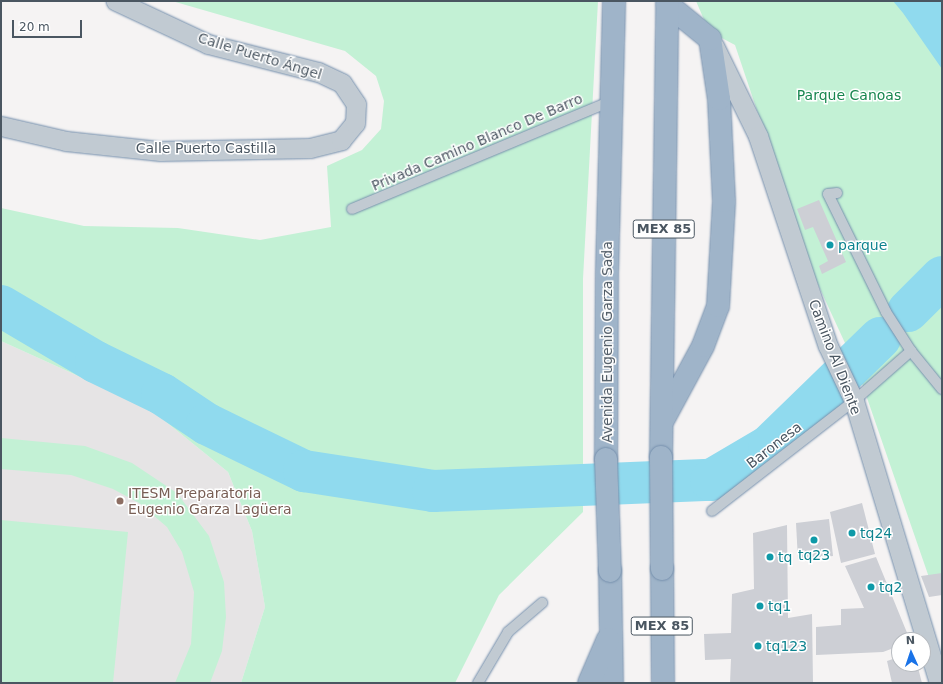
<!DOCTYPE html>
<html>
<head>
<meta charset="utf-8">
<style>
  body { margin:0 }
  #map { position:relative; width:943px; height:684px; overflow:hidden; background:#f5f3f3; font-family:"DejaVu Sans",sans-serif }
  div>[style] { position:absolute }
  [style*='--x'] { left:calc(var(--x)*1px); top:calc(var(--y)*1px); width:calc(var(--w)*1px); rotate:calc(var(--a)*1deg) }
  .education>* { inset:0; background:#e6e4e5 }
  .green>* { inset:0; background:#c3f1d5 }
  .water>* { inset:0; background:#90daee }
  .river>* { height:42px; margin:-21px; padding:0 21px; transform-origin:21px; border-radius:21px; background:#90daee }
  .building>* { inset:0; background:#cdcfd5 }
  .roads { filter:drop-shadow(0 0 1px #7690ad) drop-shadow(0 0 1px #7690ad) }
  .service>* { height:10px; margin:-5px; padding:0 5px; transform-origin:5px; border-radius:5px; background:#c1cad2 }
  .minor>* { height:19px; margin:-9.5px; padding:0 9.5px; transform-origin:9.5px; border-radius:9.5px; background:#c1cad2 }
  .trunk>* { height:22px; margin:-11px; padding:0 11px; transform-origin:11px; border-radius:11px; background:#9fb4c9 }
  .bridges { filter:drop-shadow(0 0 1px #7690ad) drop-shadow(0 0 1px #7690ad) }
  .trunk-bridge>* { height:22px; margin:-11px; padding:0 11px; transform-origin:11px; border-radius:11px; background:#9fb4c9 }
  .dots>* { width:11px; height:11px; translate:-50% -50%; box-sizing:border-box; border:2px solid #fff; border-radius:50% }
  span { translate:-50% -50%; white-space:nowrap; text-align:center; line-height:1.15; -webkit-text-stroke:3px #fff; paint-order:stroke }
  .shield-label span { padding:1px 3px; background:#fff; border:1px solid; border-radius:3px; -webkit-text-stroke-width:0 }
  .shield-label { font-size:13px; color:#4a5661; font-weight:700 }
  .street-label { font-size:14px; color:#4a5661 }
  .park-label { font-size:14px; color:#17864f }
  .culture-label { font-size:14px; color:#0d838f }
  .left { translate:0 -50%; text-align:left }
  .education-label { font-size:14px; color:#785e54 }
  .frame { position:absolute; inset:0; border:2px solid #4a5661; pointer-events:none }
  .north { position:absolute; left:891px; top:632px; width:40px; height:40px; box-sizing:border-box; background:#fff; border:1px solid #b7bbc0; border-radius:50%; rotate:357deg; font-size:11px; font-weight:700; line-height:16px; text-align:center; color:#4a5661 }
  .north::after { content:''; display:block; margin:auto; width:14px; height:18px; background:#1a73e8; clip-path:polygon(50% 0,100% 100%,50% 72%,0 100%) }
  .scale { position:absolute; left:12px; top:20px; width:70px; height:18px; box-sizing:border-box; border:2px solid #4a5661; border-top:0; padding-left:5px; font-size:12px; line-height:14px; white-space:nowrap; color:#4a5661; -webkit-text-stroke:3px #fff; paint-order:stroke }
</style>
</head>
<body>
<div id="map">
  <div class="education">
    <i style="clip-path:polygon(1px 341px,149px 408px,228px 472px,252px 531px,265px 607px,241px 683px,1px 683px)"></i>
  </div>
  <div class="green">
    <i style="clip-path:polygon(172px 1px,598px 1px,583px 279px,583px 512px,499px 595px,455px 683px,241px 683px,265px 607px,252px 531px,228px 472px,149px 408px,1px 341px,1px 208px,84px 226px,178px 228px,260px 240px,331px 227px,327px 166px,362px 150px,381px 129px,384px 101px,376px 76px,345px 51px)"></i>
    <i style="clip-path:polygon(696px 1px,942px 1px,942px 588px,933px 589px,857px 369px,809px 265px,735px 45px,718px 36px,705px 22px)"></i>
    <i style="clip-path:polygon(1px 438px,85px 446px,132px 463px,177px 493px,209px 536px,224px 582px,226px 617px,222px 651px,210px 683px,175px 683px,191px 644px,194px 592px,182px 552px,167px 527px,139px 503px,113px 489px,71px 475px,1px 469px)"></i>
    <i style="clip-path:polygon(1px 520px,128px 532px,113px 683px,1px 683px)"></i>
  </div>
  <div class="water">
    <i style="clip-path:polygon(893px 1px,942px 1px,942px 69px,903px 13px)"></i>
  </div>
  <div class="river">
    <i style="--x:1;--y:306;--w:110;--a:30.5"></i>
    <i style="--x:96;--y:362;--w:73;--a:25.9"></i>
    <i style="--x:162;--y:394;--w:54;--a:33.7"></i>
    <i style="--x:207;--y:424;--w:108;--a:25.9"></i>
    <i style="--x:304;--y:471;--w:131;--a:8.8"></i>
    <i style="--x:433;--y:491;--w:278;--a:-2.3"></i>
    <i style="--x:711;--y:480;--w:67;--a:-30.4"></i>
    <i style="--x:769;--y:446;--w:155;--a:-44.2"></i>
    <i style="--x:908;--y:311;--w:48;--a:-45"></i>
  </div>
  <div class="building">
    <i style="clip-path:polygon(819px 200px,846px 262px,822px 274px,819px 266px,828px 261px,813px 227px,805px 230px,797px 209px)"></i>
    <i style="clip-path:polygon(862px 503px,875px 554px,841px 563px,830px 512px)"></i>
    <i style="clip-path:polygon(829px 519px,833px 556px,798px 560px,796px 523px)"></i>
    <i style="clip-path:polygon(787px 525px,788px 618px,812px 614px,813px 683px,730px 683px,731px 659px,705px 660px,704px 634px,731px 633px,732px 594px,754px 589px,753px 533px)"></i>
    <i style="clip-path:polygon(876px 557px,910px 640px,899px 640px,899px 646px,883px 652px,816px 655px,816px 627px,841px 625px,841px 609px,864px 608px,845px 566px)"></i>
    <i style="clip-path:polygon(942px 573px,942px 595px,929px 597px,921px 576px)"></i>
    <i style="clip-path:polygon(899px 657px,899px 664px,917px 664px,922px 683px,892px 683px,887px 661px)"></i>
  </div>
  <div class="roads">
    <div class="service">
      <i style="--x:837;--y:193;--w:9;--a:174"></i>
      <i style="--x:828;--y:194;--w:131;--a:63.8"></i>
      <i style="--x:886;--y:312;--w:46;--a:57.3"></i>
      <i style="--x:911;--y:351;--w:49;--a:50.8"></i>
      <i style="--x:352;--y:209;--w:282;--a:-22.6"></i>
      <i style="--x:712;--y:511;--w:180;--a:-37.8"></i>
      <i style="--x:854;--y:401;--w:76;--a:-41.3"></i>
      <i style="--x:478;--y:683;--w:59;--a:-59.5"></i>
      <i style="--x:508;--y:632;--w:45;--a:-40.5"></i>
    </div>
    <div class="minor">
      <i style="--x:714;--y:46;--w:100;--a:63.9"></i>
      <i style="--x:758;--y:136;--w:221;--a:71.6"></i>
      <i style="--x:828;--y:346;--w:61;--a:64.7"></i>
      <i style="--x:854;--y:401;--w:295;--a:73.2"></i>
      <i style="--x:1;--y:126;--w:67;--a:13"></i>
      <i style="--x:66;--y:141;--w:95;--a:6.1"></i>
      <i style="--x:160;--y:151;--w:150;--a:-1.1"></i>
      <i style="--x:310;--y:148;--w:32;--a:-14"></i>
      <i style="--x:341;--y:140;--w:22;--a:-51"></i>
      <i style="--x:355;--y:123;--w:19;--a:-87"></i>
      <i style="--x:356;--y:104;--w:25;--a:-124"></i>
      <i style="--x:342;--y:83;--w:26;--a:-155"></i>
      <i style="--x:318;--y:72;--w:114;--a:-165.7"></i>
      <i style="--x:208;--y:44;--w:102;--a:-154.9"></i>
    </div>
    <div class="trunk">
      <i style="--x:663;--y:420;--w:84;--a:-61.6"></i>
      <i style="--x:703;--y:346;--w:43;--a:-69.4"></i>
      <i style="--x:718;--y:306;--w:105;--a:-86.7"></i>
      <i style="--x:724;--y:201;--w:102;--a:-92.8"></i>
      <i style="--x:719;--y:99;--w:61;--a:-98.5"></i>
      <i style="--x:710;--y:39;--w:55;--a:-140.9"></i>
      <i style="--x:661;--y:457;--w:456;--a:-89.2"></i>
      <i style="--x:606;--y:459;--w:187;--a:-89.7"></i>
      <i style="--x:607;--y:272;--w:271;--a:-88.5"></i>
      <i style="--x:662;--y:569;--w:114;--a:89.5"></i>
      <i style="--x:610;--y:571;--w:112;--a:89"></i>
      <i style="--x:589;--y:683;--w:48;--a:-66.6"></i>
    </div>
  </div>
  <div class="bridges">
    <div class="trunk-bridge">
      <i style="--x:661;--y:457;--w:112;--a:89.5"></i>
      <i style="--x:606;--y:459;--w:112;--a:88"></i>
    </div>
  </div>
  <div class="dots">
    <i style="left:830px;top:245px;background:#0f9aa8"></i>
    <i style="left:120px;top:501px;background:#8d6e63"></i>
    <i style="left:852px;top:533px;background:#0f9aa8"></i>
    <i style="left:814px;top:540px;background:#0f9aa8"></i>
    <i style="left:770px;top:557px;background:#0f9aa8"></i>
    <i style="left:871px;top:587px;background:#0f9aa8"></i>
    <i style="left:760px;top:606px;background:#0f9aa8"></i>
    <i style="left:758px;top:646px;background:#0f9aa8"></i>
  </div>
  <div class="shield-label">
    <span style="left:664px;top:229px">MEX 85</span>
    <span style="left:662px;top:626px">MEX 85</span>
  </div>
  <div class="street-label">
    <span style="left:260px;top:56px;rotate:17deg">Calle Puerto Ángel</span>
    <span style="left:477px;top:142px;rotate:-23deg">Privada Camino Blanco De Barro</span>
    <span style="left:206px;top:148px">Calle Puerto Castilla</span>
    <span style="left:607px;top:342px;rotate:-90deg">Avenida Eugenio Garza Sada</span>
    <span style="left:835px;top:357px;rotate:69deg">Camino Al Diente</span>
    <span style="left:774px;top:445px;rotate:-38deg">Baronesa</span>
  </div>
  <div class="park-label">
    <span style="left:849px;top:95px">Parque Canoas</span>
  </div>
  <div class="culture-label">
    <span class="left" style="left:838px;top:245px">parque</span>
    <span class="left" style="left:860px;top:533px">tq24</span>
    <span style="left:814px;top:555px">tq23</span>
    <span class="left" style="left:778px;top:557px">tq</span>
    <span class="left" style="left:879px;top:587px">tq2</span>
    <span class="left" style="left:768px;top:606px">tq1</span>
    <span class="left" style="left:766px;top:646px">tq123</span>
  </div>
  <div class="education-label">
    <span class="left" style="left:128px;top:501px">ITESM Preparatoria<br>Eugenio Garza Lagüera</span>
  </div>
  <div class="frame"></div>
  <div class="north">N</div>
  <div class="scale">20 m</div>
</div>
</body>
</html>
